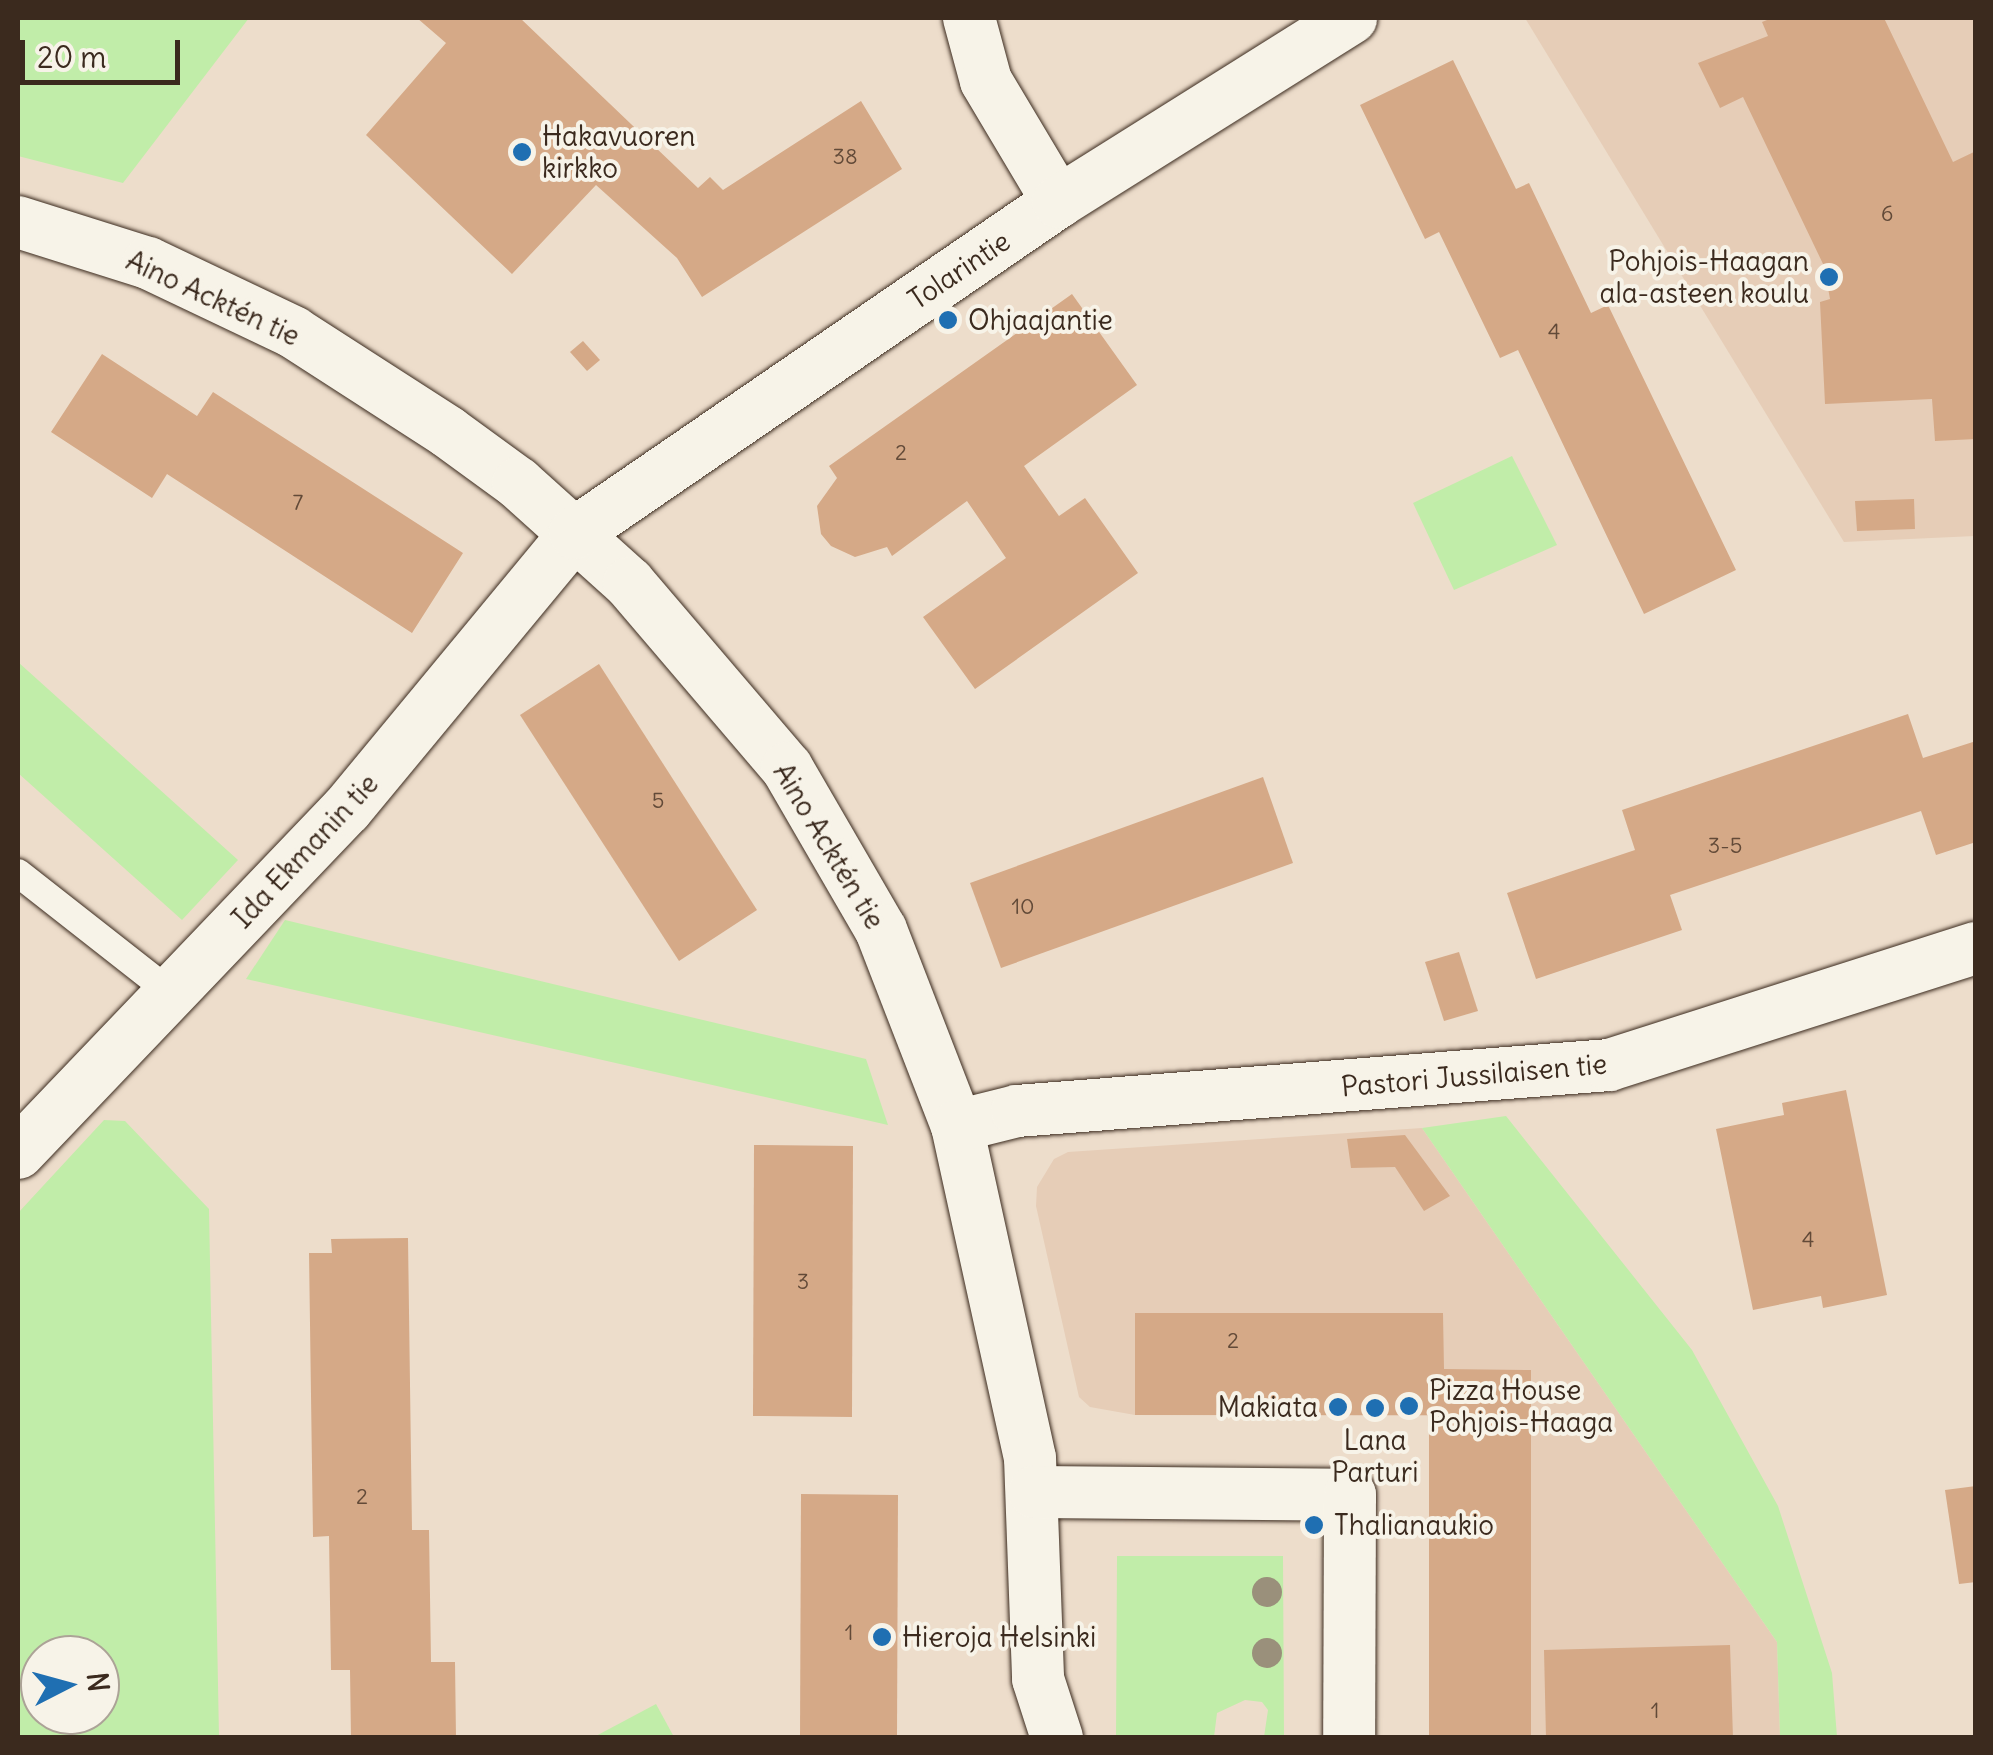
<!DOCTYPE html>
<html>
<head>
<meta charset="utf-8">
<style>
  body { margin:0 }
  #map { position:relative; width:1993px; height:1755px; overflow:hidden; background:#edddcb; font-family:Delius,sans-serif }
  div>[style] { position:absolute }
  [style*='--x'] { left:calc(var(--x)*1px); top:calc(var(--y)*1px); width:calc(var(--w)*1px); rotate:calc(var(--a)*1deg) }
  .built>* { inset:0; background:#e6cdb7 }
  .green>* { inset:0; background:#c1eda9 }
  .building>* { inset:0; background:#d5a987 }
  .roads { filter:drop-shadow(0 0 2px #3b2a1e) drop-shadow(0 0 2px #3b2a1e) }
  .lane>* { height:28px; margin:-14px; padding:0 14px; transform-origin:14px; border-radius:14px; background:#f7f3e8 }
  .street>* { height:52px; margin:-26px; padding:0 26px; transform-origin:26px; border-radius:26px; background:#f7f3e8 }
  .trees>* { width:30px; height:30px; margin:-15px; border-radius:50%; background:#9a907b }
  .dots>* { width:28px; height:28px; translate:-50% -50%; box-sizing:border-box; border:5px solid #f7f3e8; border-radius:50% }
  span { translate:-50% -50%; white-space:nowrap; text-align:center; line-height:1.15; -webkit-text-stroke:8px #f7f3e8; paint-order:stroke }
  .number-label { font-size:22px; color:#624a38 }
  .number-label span { -webkit-text-stroke-width:0 }
  .poi-label { font-size:28px; color:#3b2a1e }
  .left { translate:0 -50%; text-align:left }
  .right { translate:-100% -50%; text-align:right }
  .street-label { font-size:28px; color:#3b2a1e }
  .frame { position:absolute; inset:0; border:20px solid #3b2a1e; pointer-events:none }
  .north { position:absolute; left:20px; top:1635px; width:100px; height:100px; box-sizing:border-box; background:#f7f3e8; border:2px solid #aca397; border-radius:50%; rotate:84deg; font-size:28px; font-weight:700; line-height:40px; text-align:center; color:#3b2a1e }
  .north::after { content:''; display:block; margin:auto; width:35px; height:45px; background:#1f6fb2; clip-path:polygon(50% 0,100% 100%,50% 72%,0 100%) }
  .scale { position:absolute; left:20px; top:40px; width:160px; height:45px; box-sizing:border-box; border:5px solid #3b2a1e; border-top:0; padding-left:12px; font-size:30px; line-height:35px; white-space:nowrap; color:#3b2a1e; -webkit-text-stroke:8px #f7f3e8; paint-order:stroke }
</style>
</head>
<body>
<div id="map">
  <div class="built">
    <i style="clip-path:polygon(1525px 18px,1975px 18px,1975px 536px,1844px 542px)"></i>
    <i style="clip-path:polygon(1422px 1128px,1777px 1642px,1780px 1737px,1429px 1737px,1429px 1416px,1135px 1415px,1090px 1407px,1079px 1397px,1036px 1206px,1037px 1187px,1054px 1159px,1068px 1152px)"></i>
  </div>
  <div class="green">
    <i style="clip-path:polygon(18px 18px,249px 18px,123px 183px,18px 156px)"></i>
    <i style="clip-path:polygon(1512px 456px,1557px 545px,1454px 590px,1413px 503px)"></i>
    <i style="clip-path:polygon(18px 662px,238px 860px,182px 920px,18px 773px)"></i>
    <i style="clip-path:polygon(285px 920px,866px 1059px,888px 1125px,246px 979px)"></i>
    <i style="clip-path:polygon(1506px 1116px,1692px 1350px,1778px 1506px,1832px 1673px,1837px 1737px,1780px 1737px,1777px 1642px,1422px 1128px)"></i>
    <i style="clip-path:polygon(evenodd,104px 1120px,125px 1121px,209px 1209px,219px 1737px,18px 1737px,18px 1213px,104px 1120px,40px 1655px,100px 1655px,100px 1715px,40px 1715px,40px 1655px)"></i>
    <i style="clip-path:polygon(1117px 1556px,1283px 1556px,1284px 1737px,1264px 1737px,1268px 1710px,1262px 1702px,1245px 1700px,1217px 1713px,1214px 1737px,1116px 1737px)"></i>
    <i style="clip-path:polygon(656px 1704px,674px 1737px,594px 1737px)"></i>
  </div>
  <div class="building">
    <i style="clip-path:polygon(417px 18px,520px 18px,698px 188px,710px 177px,723px 190px,861px 101px,902px 169px,702px 297px,677px 258px,596px 185px,512px 274px,366px 135px,446px 43px)"></i>
    <i style="clip-path:polygon(1772px 18px,1884px 18px,1953px 162px,1976px 151px,1976px 439px,1935px 441px,1932px 399px,1825px 404px,1820px 302px,1830px 299px,1824px 266px,1743px 97px,1720px 108px,1698px 63px,1768px 36px,1762px 22px)"></i>
    <i style="clip-path:polygon(1453px 60px,1516px 189px,1529px 183px,1591px 313px,1608px 305px,1736px 570px,1644px 614px,1518px 350px,1500px 358px,1439px 232px,1425px 239px,1360px 105px)"></i>
    <i style="clip-path:polygon(1072px 294px,1137px 385px,1024px 466px,1059px 516px,1085px 498px,1138px 573px,975px 689px,923px 617px,1006px 558px,967px 501px,892px 556px,887px 547px,855px 557px,831px 546px,821px 534px,817px 506px,837px 478px,829px 466px)"></i>
    <i style="clip-path:polygon(583px 341px,600px 360px,587px 371px,570px 352px)"></i>
    <i style="clip-path:polygon(102px 354px,197px 416px,213px 392px,463px 553px,412px 633px,167px 474px,152px 498px,51px 432px)"></i>
    <i style="clip-path:polygon(1914px 499px,1915px 529px,1857px 531px,1855px 501px)"></i>
    <i style="clip-path:polygon(599px 664px,757px 910px,679px 961px,520px 715px)"></i>
    <i style="clip-path:polygon(1908px 714px,1923px 758px,1976px 741px,1976px 842px,1936px 855px,1921px 811px,1670px 895px,1682px 930px,1536px 979px,1507px 893px,1635px 850px,1622px 810px)"></i>
    <i style="clip-path:polygon(1263px 777px,1293px 863px,1001px 968px,970px 883px)"></i>
    <i style="clip-path:polygon(1459px 952px,1478px 1011px,1444px 1021px,1425px 962px)"></i>
    <i style="clip-path:polygon(1846px 1090px,1887px 1295px,1823px 1308px,1821px 1296px,1753px 1310px,1716px 1129px,1784px 1115px,1782px 1103px)"></i>
    <i style="clip-path:polygon(1405px 1135px,1450px 1196px,1424px 1211px,1395px 1167px,1351px 1168px,1347px 1139px)"></i>
    <i style="clip-path:polygon(754px 1145px,853px 1146px,852px 1417px,753px 1416px)"></i>
    <i style="clip-path:polygon(408px 1238px,412px 1530px,429px 1530px,431px 1662px,455px 1662px,456px 1738px,351px 1738px,350px 1670px,331px 1670px,329px 1536px,313px 1537px,309px 1253px,332px 1253px,331px 1239px)"></i>
    <i style="clip-path:polygon(1135px 1313px,1443px 1313px,1444px 1369px,1531px 1370px,1531px 1738px,1429px 1738px,1429px 1415px,1135px 1415px)"></i>
    <i style="clip-path:polygon(1976px 1486px,1976px 1582px,1959px 1584px,1945px 1490px)"></i>
    <i style="clip-path:polygon(801px 1494px,898px 1495px,897px 1738px,800px 1738px)"></i>
    <i style="clip-path:polygon(1730px 1645px,1733px 1738px,1546px 1738px,1544px 1650px)"></i>
  </div>
  <div class="roads">
    <div class="lane">
      <i style="--x:18;--y:873;--w:194;--a:38.1"></i>
    </div>
    <div class="street">
      <i style="--x:969;--y:18;--w:65;--a:74.9"></i>
      <i style="--x:986;--y:81;--w:141;--a:59.2"></i>
      <i style="--x:18;--y:222;--w:136;--a:17.5"></i>
      <i style="--x:148;--y:263;--w:161;--a:25.4"></i>
      <i style="--x:293;--y:332;--w:184;--a:32.8"></i>
      <i style="--x:448;--y:432;--w:87;--a:36.1"></i>
      <i style="--x:518;--y:483;--w:149;--a:42"></i>
      <i style="--x:629;--y:583;--w:243;--a:49.5"></i>
      <i style="--x:787;--y:768;--w:187;--a:59.9"></i>
      <i style="--x:881;--y:930;--w:210;--a:68.8"></i>
      <i style="--x:957;--y:1126;--w:340;--a:77.6"></i>
      <i style="--x:1030;--y:1458;--w:221;--a:87.9"></i>
      <i style="--x:1038;--y:1679;--w:62;--a:72.1"></i>
      <i style="--x:957;--y:1126;--w:62;--a:-14"></i>
      <i style="--x:1017;--y:1111;--w:594;--a:-4.44"></i>
      <i style="--x:1609;--y:1065;--w:385;--a:-17.7"></i>
      <i style="--x:18;--y:1153;--w:476;--a:-46.3"></i>
      <i style="--x:347;--y:809;--w:358;--a:-50.4"></i>
      <i style="--x:575;--y:533;--w:586;--a:-34.42"></i>
      <i style="--x:1058;--y:202;--w:346;--a:-32.1"></i>
      <i style="--x:1034;--y:1492;--w:316;--a:0.5"></i>
      <i style="--x:1350;--y:1495;--w:243;--a:90.2"></i>
    </div>
  </div>
  <div class="trees">
    <i style="left:1267px;top:1592px"></i>
    <i style="left:1267px;top:1653px"></i>
  </div>
  <div class="dots">
    <i style="left:522px;top:152px;background:#1f6fb2"></i>
    <i style="left:1829px;top:277px;background:#1f6fb2"></i>
    <i style="left:948px;top:320px;background:#1f6fb2"></i>
    <i style="left:1409px;top:1406px;background:#1f6fb2"></i>
    <i style="left:1338px;top:1407px;background:#1f6fb2"></i>
    <i style="left:1375px;top:1408px;background:#1f6fb2"></i>
    <i style="left:1314px;top:1525px;background:#1f6fb2"></i>
    <i style="left:882px;top:1637px;background:#1f6fb2"></i>
  </div>
  <div class="number-label">
    <span style="left:845px;top:157px">38</span>
    <span style="left:1887px;top:214px">6</span>
    <span style="left:1554px;top:332px">4</span>
    <span style="left:901px;top:453px">2</span>
    <span style="left:298px;top:503px">7</span>
    <span style="left:658px;top:801px">5</span>
    <span style="left:1725px;top:846px">3-5</span>
    <span style="left:1023px;top:907px">10</span>
    <span style="left:1808px;top:1240px">4</span>
    <span style="left:803px;top:1282px">3</span>
    <span style="left:1233px;top:1341px">2</span>
    <span style="left:362px;top:1497px">2</span>
    <span style="left:849px;top:1633px">1</span>
    <span style="left:1655px;top:1711px">1</span>
  </div>
  <div class="poi-label">
    <span class="left" style="left:542px;top:152px">Hakavuoren<br>kirkko</span>
    <span class="right" style="left:1809px;top:277px">Pohjois-Haagan<br>ala-asteen koulu</span>
    <span class="left" style="left:968px;top:320px">Ohjaajantie</span>
    <span class="left" style="left:1429px;top:1406px">Pizza House<br>Pohjois-Haaga</span>
    <span class="right" style="left:1318px;top:1407px">Makiata</span>
    <span style="left:1375px;top:1456px">Lana<br>Parturi</span>
    <span class="left" style="left:1334px;top:1525px">Thalianaukio</span>
    <span class="left" style="left:902px;top:1637px">Hieroja Helsinki</span>
  </div>
  <div class="street-label">
    <span style="left:959px;top:270px;rotate:-34deg">Tolarintie</span>
    <span style="left:213px;top:298px;rotate:25deg">Aino Acktén tie</span>
    <span style="left:829px;top:846px;rotate:59deg">Aino Acktén tie</span>
    <span style="left:305px;top:851px;rotate:-47deg">Ida Ekmanin tie</span>
    <span style="left:1474px;top:1075px;rotate:-5deg">Pastori Jussilaisen tie</span>
  </div>
  <div class="frame"></div>
  <div class="north">N</div>
  <div class="scale">20 m</div>
</div>
</body>
</html>
